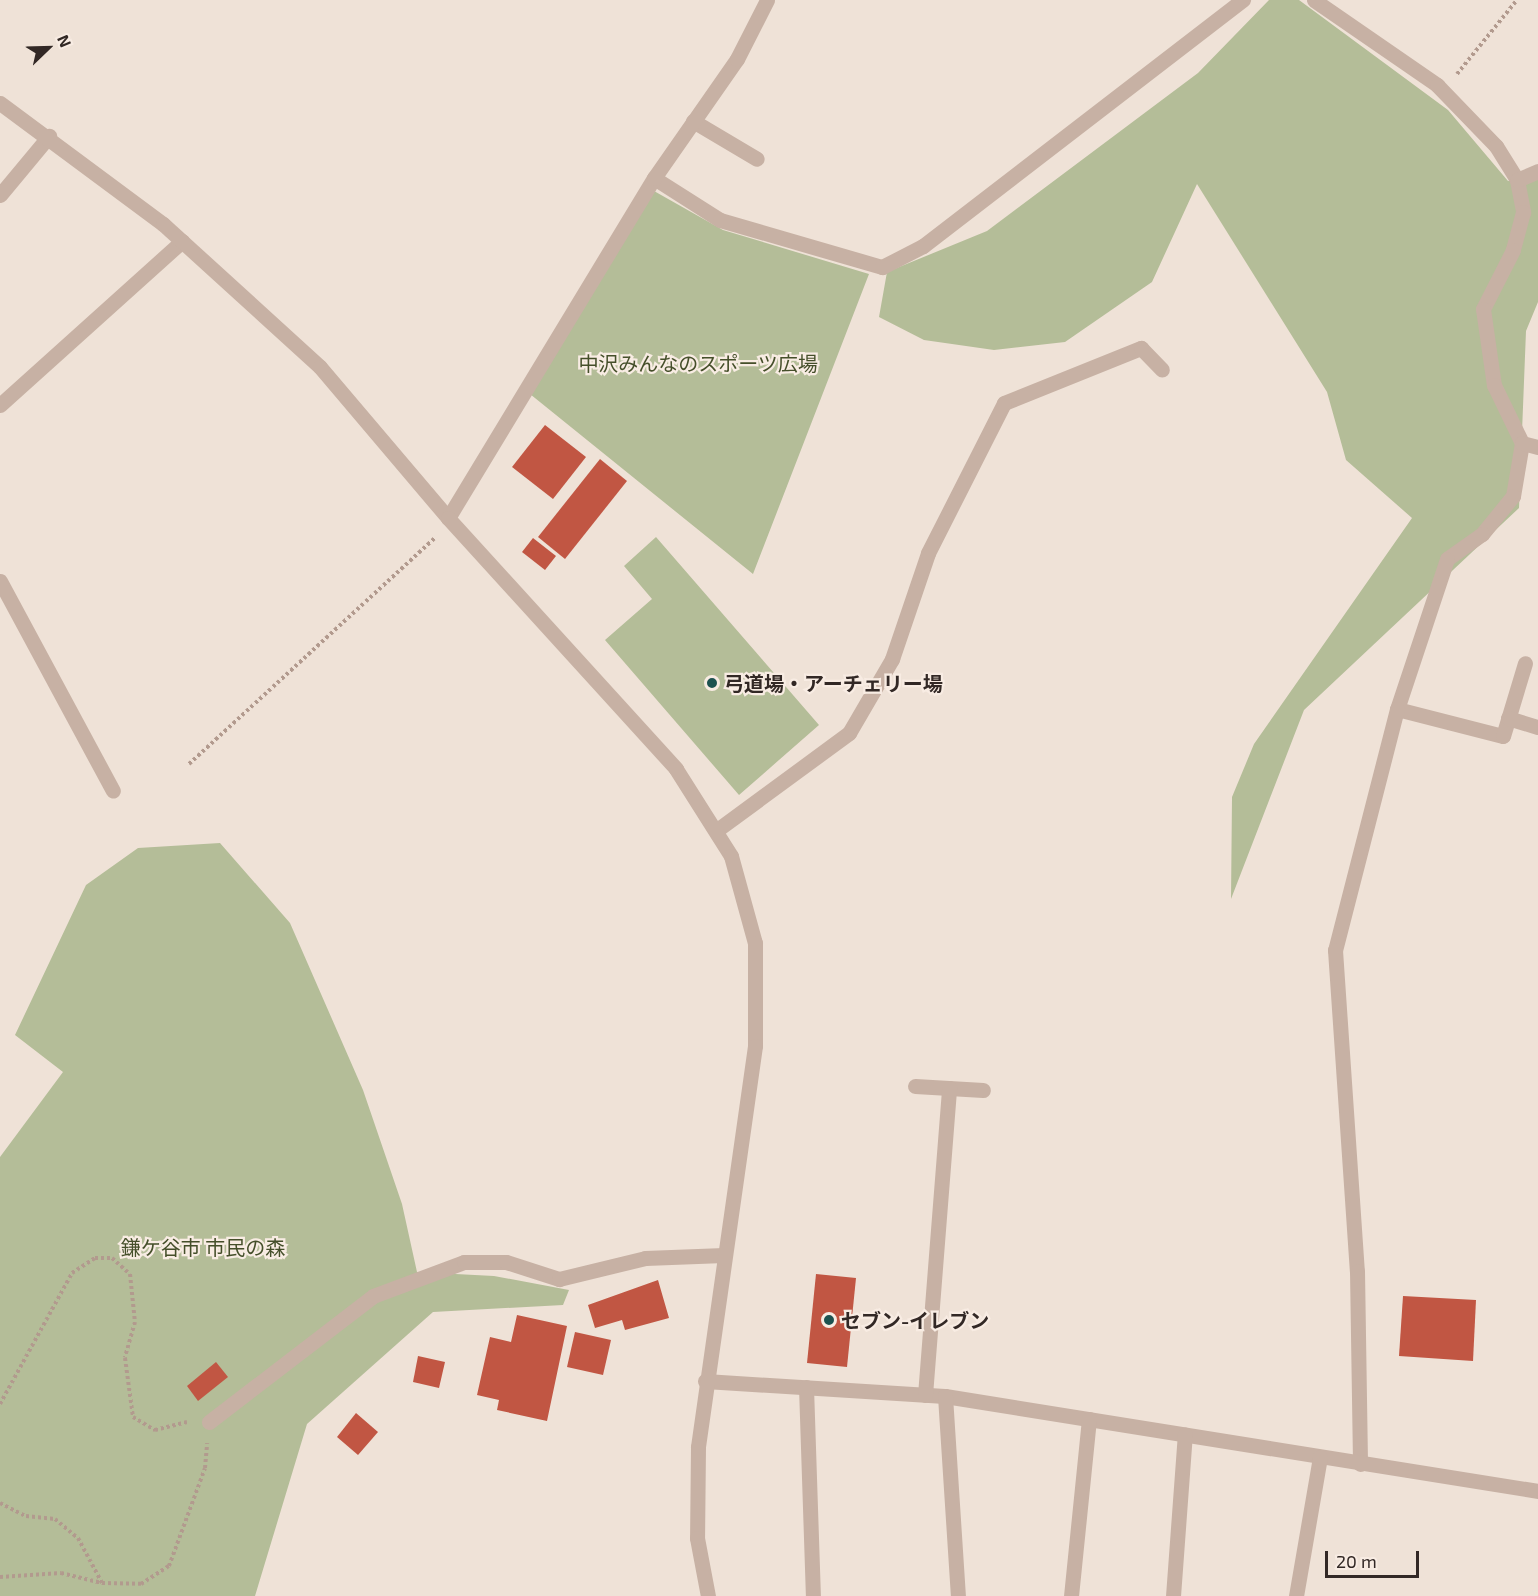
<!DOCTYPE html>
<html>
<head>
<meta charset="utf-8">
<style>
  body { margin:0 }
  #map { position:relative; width:1538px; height:1596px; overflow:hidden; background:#efe2d7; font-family:"Exo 2","Noto Sans JP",sans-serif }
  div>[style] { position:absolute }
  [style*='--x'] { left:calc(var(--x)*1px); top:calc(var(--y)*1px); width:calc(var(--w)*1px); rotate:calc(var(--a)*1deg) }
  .green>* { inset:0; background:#b4bd98 }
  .building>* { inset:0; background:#c15643 }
  .path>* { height:4px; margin-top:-2px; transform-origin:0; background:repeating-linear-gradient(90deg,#b29a8e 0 3px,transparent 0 6px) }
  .service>* { height:15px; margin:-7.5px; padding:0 7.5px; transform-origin:7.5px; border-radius:7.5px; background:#c7b1a4 }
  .minor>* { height:15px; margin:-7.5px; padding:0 7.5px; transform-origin:7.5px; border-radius:7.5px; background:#c7b1a4 }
  .tertiary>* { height:15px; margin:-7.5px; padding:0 7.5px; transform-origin:7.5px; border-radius:7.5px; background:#c7b1a4 }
  .dots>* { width:16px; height:16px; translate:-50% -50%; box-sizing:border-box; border:3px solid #f8ece3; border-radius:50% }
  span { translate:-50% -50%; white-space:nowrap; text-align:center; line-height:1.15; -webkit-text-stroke:4.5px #f8ece3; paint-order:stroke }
  .park-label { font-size:20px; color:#454f2a }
  .poi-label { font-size:20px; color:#322825; font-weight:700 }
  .left { translate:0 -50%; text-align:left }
  .north { position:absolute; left:18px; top:18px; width:60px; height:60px; -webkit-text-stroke:4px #f8ece3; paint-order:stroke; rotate:67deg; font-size:16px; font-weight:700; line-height:24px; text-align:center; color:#322825 }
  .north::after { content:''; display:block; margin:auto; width:21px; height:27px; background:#322825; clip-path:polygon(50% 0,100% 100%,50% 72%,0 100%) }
  .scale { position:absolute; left:1325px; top:1551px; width:94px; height:27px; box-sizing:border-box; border:3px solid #322825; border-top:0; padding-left:8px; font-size:18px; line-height:21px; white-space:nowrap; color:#322825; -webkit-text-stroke:4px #f8ece3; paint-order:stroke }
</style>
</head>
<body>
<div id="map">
  <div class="green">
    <i style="clip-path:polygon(1269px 0,1299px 0,1448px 110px,1508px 181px,1538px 173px,1538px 302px,1526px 331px,1519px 508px,1304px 710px,1231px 899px,1232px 797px,1254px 744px,1412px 518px,1346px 460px,1327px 392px,1197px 184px,1152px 282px,1065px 342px,994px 350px,924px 340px,879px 317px,887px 272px,987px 231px,1198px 73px)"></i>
    <i style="clip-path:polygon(654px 191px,723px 230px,869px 274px,753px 574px,530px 394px)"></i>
    <i style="clip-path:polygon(656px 537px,819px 725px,739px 795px,605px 640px,652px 599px,624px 566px)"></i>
    <i style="clip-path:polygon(220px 843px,290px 923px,363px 1090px,402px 1204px,417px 1272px,494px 1276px,569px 1290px,563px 1305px,433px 1312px,307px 1424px,255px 1596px,0 1596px,0 1157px,63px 1072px,15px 1035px,86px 885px,138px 848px)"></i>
  </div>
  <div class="building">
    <i style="clip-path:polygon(545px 425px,586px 457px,553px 499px,512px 467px)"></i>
    <i style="clip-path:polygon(600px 459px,627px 481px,565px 559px,538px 537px)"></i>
    <i style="clip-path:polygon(533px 538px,556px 556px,545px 570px,522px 552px)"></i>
    <i style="clip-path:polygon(816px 1274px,856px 1278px,847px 1367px,807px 1363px)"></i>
    <i style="clip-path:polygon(658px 1280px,669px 1318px,625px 1330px,622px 1320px,595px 1328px,588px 1305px)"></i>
    <i style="clip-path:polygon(1403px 1296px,1476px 1300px,1473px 1361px,1399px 1356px)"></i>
    <i style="clip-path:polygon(517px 1315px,567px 1326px,547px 1421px,497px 1410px,499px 1400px,477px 1395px,490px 1337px,511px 1342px)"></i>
    <i style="clip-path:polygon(575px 1332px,611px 1340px,603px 1375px,567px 1367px)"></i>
    <i style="clip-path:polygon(418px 1356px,445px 1362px,439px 1388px,413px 1382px)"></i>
    <i style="clip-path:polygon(216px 1362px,228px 1377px,198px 1401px,187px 1386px)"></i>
    <i style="clip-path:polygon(356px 1413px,378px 1432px,358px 1455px,337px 1437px)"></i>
  </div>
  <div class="path">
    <i style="--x:1457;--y:74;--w:95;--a:-51"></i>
    <i style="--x:189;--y:764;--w:335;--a:-42.6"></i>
    <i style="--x:0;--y:1404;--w:149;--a:-61.2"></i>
    <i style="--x:72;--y:1273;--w:27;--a:-33"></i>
    <i style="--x:95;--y:1258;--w:17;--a:0"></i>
    <i style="--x:112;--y:1258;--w:24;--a:42"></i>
    <i style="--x:130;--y:1274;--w:48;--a:84.1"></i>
    <i style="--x:135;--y:1322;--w:37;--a:106"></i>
    <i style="--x:125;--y:1358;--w:60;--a:82.3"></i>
    <i style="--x:133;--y:1417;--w:26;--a:31"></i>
    <i style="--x:155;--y:1430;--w:33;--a:-14"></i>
    <i style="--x:0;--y:1503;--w:29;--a:27"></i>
    <i style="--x:26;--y:1516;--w:29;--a:6"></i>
    <i style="--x:55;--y:1519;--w:30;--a:40"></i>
    <i style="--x:78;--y:1538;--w:51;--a:61.9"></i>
    <i style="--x:0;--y:1577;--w:61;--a:-3.8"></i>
    <i style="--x:61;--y:1573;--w:42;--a:13.7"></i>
    <i style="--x:102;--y:1583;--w:39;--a:1"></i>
    <i style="--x:141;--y:1584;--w:33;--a:-33"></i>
    <i style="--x:169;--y:1566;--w:104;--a:-69.8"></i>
    <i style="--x:205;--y:1468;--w:25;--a:-85"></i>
  </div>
  <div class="service">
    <i style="--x:693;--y:121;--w:74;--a:30.7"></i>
    <i style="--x:1004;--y:403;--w:148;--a:-21.9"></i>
    <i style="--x:1141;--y:348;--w:30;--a:46"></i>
    <i style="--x:0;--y:405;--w:245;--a:-42"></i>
    <i style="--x:1397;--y:709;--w:109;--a:14.3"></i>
    <i style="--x:1503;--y:736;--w:76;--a:-73.2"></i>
    <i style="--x:1508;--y:718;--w:31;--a:17"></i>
    <i style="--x:209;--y:1422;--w:207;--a:-37.5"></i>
    <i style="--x:373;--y:1296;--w:97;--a:-20.5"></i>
    <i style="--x:464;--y:1262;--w:42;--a:0"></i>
    <i style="--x:506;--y:1262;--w:56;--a:17.8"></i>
    <i style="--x:559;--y:1279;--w:89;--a:-13.7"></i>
    <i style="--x:645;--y:1258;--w:79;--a:-2.2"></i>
  </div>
  <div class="minor">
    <i style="--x:1314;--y:0;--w:150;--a:34.6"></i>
    <i style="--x:1437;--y:85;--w:85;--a:46"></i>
    <i style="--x:1496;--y:146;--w:40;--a:58"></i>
    <i style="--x:1517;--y:180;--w:33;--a:79"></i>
    <i style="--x:1523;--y:212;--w:39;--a:105"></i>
    <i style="--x:1513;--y:250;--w:66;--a:117"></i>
    <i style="--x:1483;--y:309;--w:77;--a:81.8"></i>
    <i style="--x:1494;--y:385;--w:64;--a:64.2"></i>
    <i style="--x:1522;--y:443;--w:54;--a:99.6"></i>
    <i style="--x:1513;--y:496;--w:49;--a:129.2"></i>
    <i style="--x:1482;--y:534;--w:43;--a:144.5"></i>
    <i style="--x:1447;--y:559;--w:158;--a:108.4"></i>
    <i style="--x:1397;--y:709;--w:249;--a:104.4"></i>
    <i style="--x:1335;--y:950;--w:322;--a:86.1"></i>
    <i style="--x:1357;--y:1271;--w:193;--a:89.1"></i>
    <i style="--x:654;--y:178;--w:78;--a:32.5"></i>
    <i style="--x:720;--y:220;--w:169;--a:16.2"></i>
    <i style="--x:882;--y:267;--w:46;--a:-27.1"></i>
    <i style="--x:923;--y:246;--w:404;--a:-37.6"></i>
    <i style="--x:1517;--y:180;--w:23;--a:-23"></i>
    <i style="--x:0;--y:195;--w:77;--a:-50.3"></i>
    <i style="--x:1522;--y:443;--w:16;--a:14"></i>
    <i style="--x:448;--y:518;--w:398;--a:-58.8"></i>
    <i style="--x:654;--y:178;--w:145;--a:-55.1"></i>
    <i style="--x:737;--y:59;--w:66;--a:-63"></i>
    <i style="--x:0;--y:581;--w:238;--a:61.7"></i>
    <i style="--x:717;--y:830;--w:164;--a:-36.3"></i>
    <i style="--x:849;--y:733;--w:86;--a:-59.8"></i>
    <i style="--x:892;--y:659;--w:112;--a:-71.2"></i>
    <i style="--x:928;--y:553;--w:168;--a:-63.1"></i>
    <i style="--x:915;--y:1086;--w:68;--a:3.4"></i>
    <i style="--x:705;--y:1381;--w:240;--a:3.6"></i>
    <i style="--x:945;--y:1396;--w:601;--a:9.1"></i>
    <i style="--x:806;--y:1387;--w:209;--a:88.1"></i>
    <i style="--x:925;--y:1395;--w:308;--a:-85.5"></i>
    <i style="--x:945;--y:1396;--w:200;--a:86.3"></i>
    <i style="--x:1071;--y:1596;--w:178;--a:-84.2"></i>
    <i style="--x:1173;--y:1596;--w:162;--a:-85.8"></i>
    <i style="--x:1296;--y:1596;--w:141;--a:-80.2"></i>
  </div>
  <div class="tertiary">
    <i style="--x:0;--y:103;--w:203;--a:36.6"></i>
    <i style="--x:163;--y:224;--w:212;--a:42.3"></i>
    <i style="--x:320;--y:367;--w:198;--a:49.7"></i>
    <i style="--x:448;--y:518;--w:339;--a:47.7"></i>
    <i style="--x:676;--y:769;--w:103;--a:57.7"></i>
    <i style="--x:731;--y:856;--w:90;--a:74.6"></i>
    <i style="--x:755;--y:943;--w:103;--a:90"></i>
    <i style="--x:755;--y:1046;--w:405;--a:98.1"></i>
    <i style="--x:698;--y:1447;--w:91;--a:90.6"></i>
    <i style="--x:697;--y:1538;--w:59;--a:79.3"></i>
  </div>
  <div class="dots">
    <i style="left:712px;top:683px;background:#1d5250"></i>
    <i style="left:829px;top:1320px;background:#1d5250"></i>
  </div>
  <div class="park-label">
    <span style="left:698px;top:363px">中沢みんなのスポーツ広場</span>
    <span style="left:203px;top:1247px">鎌ケ谷市 市民の森</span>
  </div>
  <div class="poi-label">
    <span class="left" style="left:724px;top:683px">弓道場・アーチェリー場</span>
    <span class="left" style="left:841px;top:1320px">セブン-イレブン</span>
  </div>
  <div class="north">N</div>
  <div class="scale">20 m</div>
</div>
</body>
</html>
